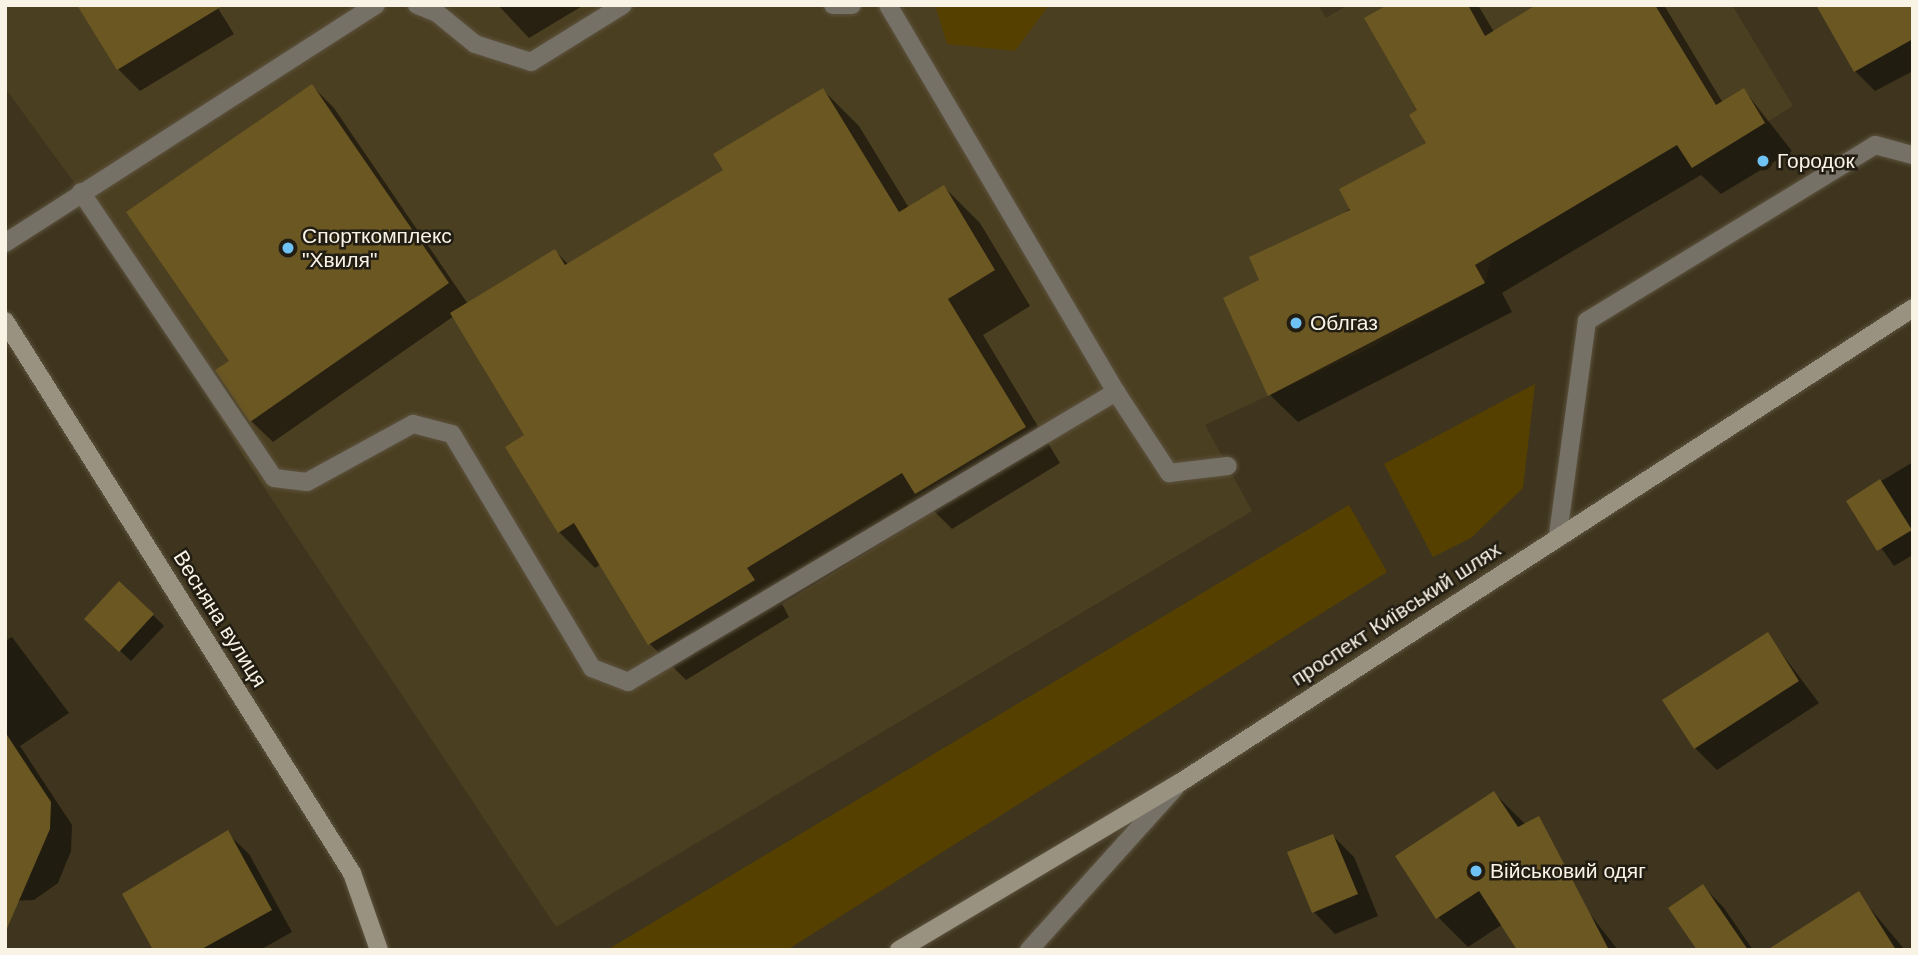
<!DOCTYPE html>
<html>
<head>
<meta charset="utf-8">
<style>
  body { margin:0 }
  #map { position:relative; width:1918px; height:955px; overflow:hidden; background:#3f351e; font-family:Helvetica,sans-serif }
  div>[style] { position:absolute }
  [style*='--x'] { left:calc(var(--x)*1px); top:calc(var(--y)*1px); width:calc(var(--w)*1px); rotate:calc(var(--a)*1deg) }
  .built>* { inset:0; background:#4b3f21 }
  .green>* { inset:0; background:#564000 }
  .shadow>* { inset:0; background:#0007 }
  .building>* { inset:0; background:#6b5722 }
  .roads { filter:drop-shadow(0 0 2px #5d533e) drop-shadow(0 0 2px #5d533e) }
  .lane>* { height:18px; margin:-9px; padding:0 9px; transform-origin:9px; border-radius:9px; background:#767167 }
  .secondary>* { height:18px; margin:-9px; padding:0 9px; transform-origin:9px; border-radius:9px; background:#9a9281 }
  .dots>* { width:19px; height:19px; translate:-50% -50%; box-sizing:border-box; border:4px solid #221d13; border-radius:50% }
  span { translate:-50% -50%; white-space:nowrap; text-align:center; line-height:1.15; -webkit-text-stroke:5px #221d13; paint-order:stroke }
  .poi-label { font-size:21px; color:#f9f3e6 }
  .left { translate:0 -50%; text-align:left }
  .street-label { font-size:21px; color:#f9f3e6 }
  .frame { position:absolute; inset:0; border:7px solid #f9f3e6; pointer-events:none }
</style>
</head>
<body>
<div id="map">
  <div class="built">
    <i style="clip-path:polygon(5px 5px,1318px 5px,1326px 18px,1348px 5px,1732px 5px,1793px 106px,1692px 168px,1677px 145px,1492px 255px,1485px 283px,1370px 348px,1205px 425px,1252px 511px,556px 927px,244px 457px,81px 192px,5px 88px)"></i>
  </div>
  <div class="green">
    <i style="clip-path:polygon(935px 5px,1049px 5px,1015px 51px,947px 44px)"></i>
    <i style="clip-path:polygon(1535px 384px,1523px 488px,1471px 538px,1433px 557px,1384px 464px)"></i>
    <i style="clip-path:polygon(1349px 505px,1387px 572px,787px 950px,607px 950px)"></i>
  </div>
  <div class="shadow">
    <i style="clip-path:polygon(216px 5px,234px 34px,140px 91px,118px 69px)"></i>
    <i style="clip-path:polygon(498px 5px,584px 5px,529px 38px)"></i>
    <i style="clip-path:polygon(1390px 5px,1478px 5px,1494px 32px,1539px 5px,1664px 5px,1723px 103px,1744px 90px,1792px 151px,1721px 194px,1701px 175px,1502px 293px,1512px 312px,1298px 422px,1270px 395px,1262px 281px,1428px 144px)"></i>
    <i style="clip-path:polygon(1913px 5px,1913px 71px,1875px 91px,1855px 71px)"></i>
    <i style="clip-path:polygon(312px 86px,334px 108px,468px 304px,555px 251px,569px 265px,725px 171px,823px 90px,859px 126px,909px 208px,944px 187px,980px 223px,1030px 306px,983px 335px,1060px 463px,952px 529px,934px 511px,782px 604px,789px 617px,686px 680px,650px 644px,601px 564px,595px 568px,559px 532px,526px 436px,454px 316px,273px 442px,251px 421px,232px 361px)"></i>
    <i style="clip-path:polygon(1913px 462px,1913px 562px,1911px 556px,1894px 566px,1848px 501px)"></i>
    <i style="clip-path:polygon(153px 615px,164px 626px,131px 661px,98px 630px)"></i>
    <i style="clip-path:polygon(1767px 634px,1819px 703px,1717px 770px,1695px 748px)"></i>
    <i style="clip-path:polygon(12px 637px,69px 713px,20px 746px,72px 825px,71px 851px,58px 883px,34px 900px,5px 901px,5px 641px)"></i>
    <i style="clip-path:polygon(1494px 793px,1524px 823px,1564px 884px,1468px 947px,1438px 917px)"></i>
    <i style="clip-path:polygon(227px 833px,249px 854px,292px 932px,260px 950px,155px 950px)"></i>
    <i style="clip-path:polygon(1333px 836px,1354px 857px,1378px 916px,1335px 934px,1314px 912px)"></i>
    <i style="clip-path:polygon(1703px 886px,1724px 908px,1753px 950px,1699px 950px)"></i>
    <i style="clip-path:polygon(1858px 894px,1905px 950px,1779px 950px)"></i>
    <i style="clip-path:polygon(1586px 909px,1618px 950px,1527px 950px)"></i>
  </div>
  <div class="building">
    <i style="clip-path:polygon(77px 5px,224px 5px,117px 70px)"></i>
    <i style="clip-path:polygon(1387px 5px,1468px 5px,1485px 36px,1536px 5px,1655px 5px,1716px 105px,1744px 88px,1765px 123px,1692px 168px,1677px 145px,1475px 265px,1485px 283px,1268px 396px,1223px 298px,1259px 280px,1249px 257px,1350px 210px,1339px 189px,1426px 143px,1409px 115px,1417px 110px,1364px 18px)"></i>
    <i style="clip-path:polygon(1816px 5px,1913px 5px,1913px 39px,1854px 72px)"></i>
    <i style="clip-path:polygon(312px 84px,449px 283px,250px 422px,215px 370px,229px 361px,126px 212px)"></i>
    <i style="clip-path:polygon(823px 88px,899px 212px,944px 185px,995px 270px,948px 299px,1026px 427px,915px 494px,902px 473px,747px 568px,755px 580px,648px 645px,574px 523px,558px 533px,505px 447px,524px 435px,450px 313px,555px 249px,565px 265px,723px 170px,713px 154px)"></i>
    <i style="clip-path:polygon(1880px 479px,1912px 530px,1877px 551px,1846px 501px)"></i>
    <i style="clip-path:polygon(119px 581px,154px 614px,119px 652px,84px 619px)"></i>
    <i style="clip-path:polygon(1768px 632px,1799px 681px,1694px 749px,1662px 700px)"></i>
    <i style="clip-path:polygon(5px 732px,51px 802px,50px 829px,5px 933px)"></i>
    <i style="clip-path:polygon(1494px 791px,1518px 827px,1539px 816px,1609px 950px,1517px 950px,1479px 891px,1436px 919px,1395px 856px)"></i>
    <i style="clip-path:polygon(228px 830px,272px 910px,200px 950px,153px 950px,122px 894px)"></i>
    <i style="clip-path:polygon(1333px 834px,1358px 894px,1312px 913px,1287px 852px)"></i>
    <i style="clip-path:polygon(1703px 884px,1748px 950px,1697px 950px,1668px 908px)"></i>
    <i style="clip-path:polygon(1859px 891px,1896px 950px,1767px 950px)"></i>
  </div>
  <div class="roads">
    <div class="lane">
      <i style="--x:417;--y:5;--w:22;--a:22"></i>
      <i style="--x:437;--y:13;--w:49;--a:39.2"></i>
      <i style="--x:475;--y:44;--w:59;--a:17.8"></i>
      <i style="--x:531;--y:62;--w:108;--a:-31.8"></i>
      <i style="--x:833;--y:5;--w:19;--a:0"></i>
      <i style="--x:81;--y:192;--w:345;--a:56"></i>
      <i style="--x:274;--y:478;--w:33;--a:7"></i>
      <i style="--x:307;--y:482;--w:121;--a:-28.7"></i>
      <i style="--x:413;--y:424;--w:40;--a:14.4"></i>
      <i style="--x:452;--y:434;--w:273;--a:59.1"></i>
      <i style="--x:592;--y:668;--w:39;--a:21"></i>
      <i style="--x:628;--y:682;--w:568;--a:-30.72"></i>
      <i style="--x:1116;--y:392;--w:449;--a:-120.5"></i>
      <i style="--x:5;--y:243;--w:441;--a:-32.7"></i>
      <i style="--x:1116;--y:392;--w:97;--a:56.8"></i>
      <i style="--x:1169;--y:473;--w:59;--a:-6.8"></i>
      <i style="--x:1558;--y:535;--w:216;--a:-82.3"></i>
      <i style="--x:1587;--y:321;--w:338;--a:-31.4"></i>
      <i style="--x:1875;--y:145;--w:39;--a:15"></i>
      <i style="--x:1029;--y:950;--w:219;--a:-48"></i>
    </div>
    <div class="secondary">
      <i style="--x:5;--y:321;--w:652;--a:57.85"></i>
      <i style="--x:352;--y:873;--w:82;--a:70.7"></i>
      <i style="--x:899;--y:950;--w:328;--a:-30.8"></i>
      <i style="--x:1181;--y:782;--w:872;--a:-32.92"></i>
    </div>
  </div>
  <div class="dots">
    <i style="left:1763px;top:161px;background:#6fc2f4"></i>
    <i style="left:288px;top:248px;background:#6fc2f4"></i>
    <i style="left:1296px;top:323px;background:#6fc2f4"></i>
    <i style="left:1476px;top:871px;background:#6fc2f4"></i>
  </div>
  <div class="poi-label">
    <span class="left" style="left:1777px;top:161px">Городок</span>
    <span class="left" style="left:302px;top:248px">Спорткомплекс<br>"Хвиля"</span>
    <span class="left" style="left:1310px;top:323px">Облгаз</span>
    <span class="left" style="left:1490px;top:871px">Військовий одяг</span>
  </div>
  <div class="street-label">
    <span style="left:1396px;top:614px;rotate:-33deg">проспект Київський шлях</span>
    <span style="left:220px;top:619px;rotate:58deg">Весняна вулиця</span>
  </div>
  <div class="frame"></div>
</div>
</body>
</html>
